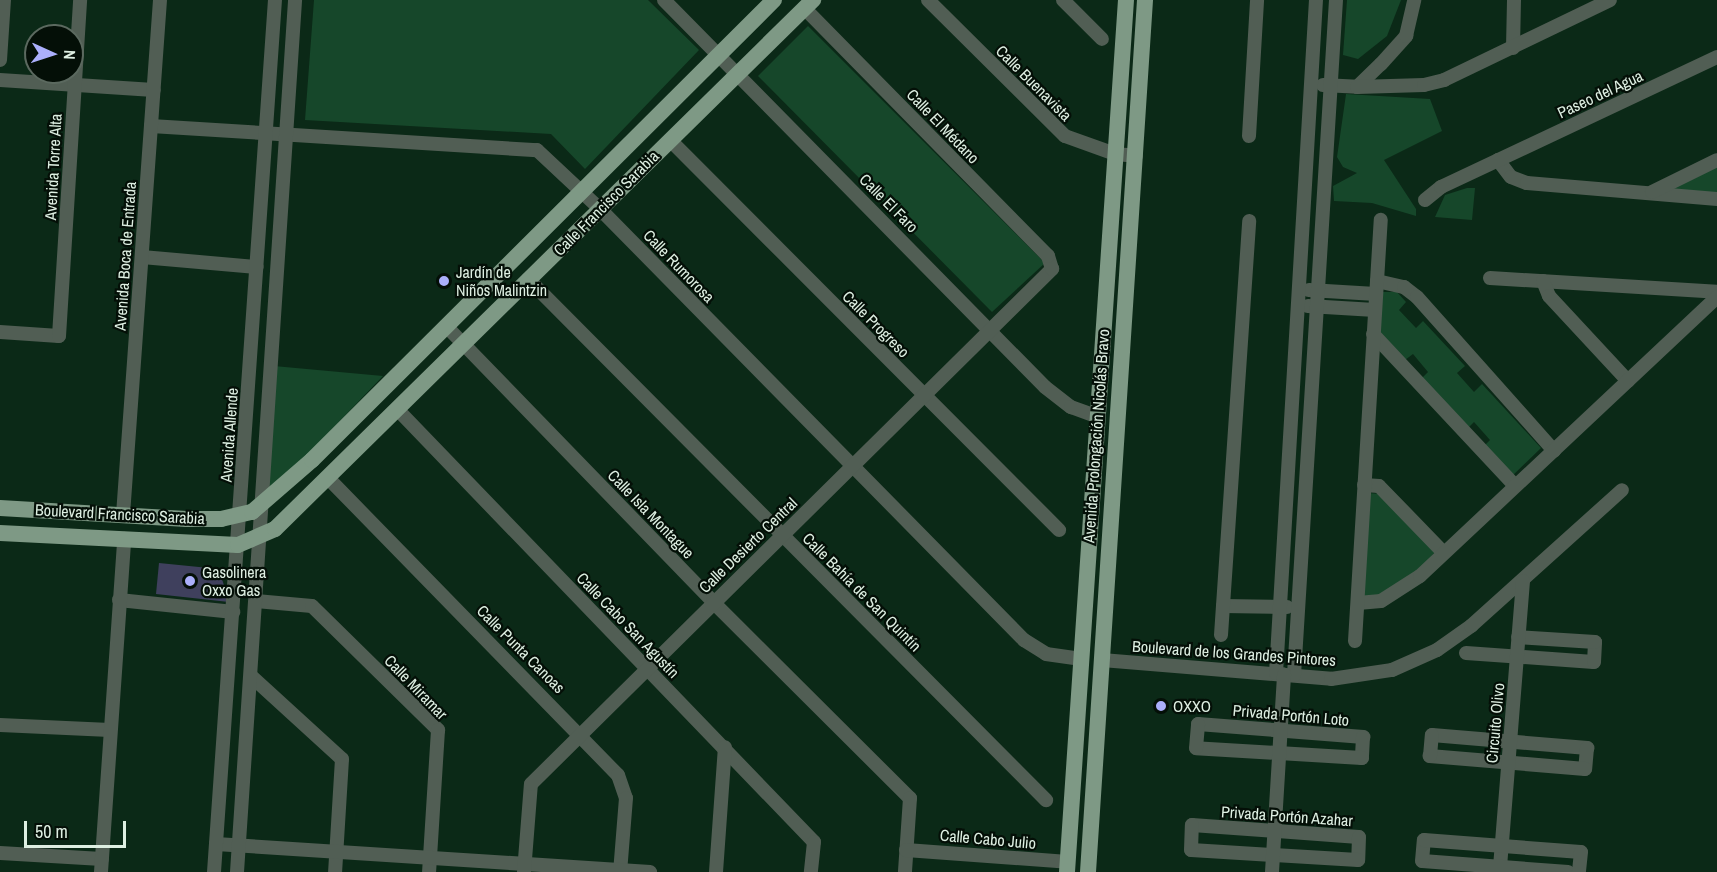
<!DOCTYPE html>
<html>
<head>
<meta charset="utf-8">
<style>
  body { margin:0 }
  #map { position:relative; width:1717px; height:872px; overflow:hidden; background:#0b2917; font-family:"Archivo Narrow",sans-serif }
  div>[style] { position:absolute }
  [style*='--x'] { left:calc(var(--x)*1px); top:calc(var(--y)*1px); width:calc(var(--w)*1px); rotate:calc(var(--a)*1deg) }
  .green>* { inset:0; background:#16472a }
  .building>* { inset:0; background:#3f405d }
  .minor>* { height:14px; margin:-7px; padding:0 7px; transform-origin:7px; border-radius:7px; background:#515e54 }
  .major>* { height:16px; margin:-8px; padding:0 8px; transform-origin:8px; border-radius:8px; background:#7e9985 }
  .dots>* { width:16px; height:16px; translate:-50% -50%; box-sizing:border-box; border:3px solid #040f07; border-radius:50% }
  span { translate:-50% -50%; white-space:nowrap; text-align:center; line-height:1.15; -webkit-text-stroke:4.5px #040f07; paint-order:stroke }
  .street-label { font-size:16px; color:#deefe2 }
  .poi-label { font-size:16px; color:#deefe2 }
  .left { translate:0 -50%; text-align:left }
  .north { position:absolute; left:24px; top:24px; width:60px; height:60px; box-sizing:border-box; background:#040f07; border:2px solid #5b695f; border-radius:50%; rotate:93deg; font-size:16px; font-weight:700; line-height:24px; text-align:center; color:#deefe2 }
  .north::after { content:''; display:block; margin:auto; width:21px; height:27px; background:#abaffb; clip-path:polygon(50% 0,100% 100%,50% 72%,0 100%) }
  .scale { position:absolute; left:24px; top:821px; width:102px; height:27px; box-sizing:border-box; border:3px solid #deefe2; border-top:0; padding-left:8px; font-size:18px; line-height:21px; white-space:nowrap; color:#deefe2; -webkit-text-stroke:4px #040f07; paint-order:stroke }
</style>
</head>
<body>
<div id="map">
  <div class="green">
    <i style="clip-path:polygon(314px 0,648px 0,699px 50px,585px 169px,551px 134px,305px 120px)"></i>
    <i style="clip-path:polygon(1347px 0,1401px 0,1387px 36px,1358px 59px,1343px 55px)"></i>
    <i style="clip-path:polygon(808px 26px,1045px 263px,992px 312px,758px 76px)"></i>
    <i style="clip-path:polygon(1346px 94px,1430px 99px,1442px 131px,1384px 160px,1416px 209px,1416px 216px,1372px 203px,1334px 201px,1333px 186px,1357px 173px,1343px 167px,1337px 157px)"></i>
    <i style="clip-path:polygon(1717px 165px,1717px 193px,1668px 189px)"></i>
    <i style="clip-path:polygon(1467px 188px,1475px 188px,1472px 220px,1435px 217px,1445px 195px)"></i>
    <i style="clip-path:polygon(1381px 292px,1397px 292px,1406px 302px,1399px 310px,1416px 328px,1423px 321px,1465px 366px,1457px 373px,1474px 392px,1482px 384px,1541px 448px,1510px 478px,1483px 447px,1490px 440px,1474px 422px,1467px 429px,1422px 378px,1428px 372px,1413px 354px,1405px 360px,1379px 333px)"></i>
    <i style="clip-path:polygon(274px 366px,383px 376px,265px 499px)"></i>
    <i style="clip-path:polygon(1367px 493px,1380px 494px,1435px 552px,1417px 573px,1381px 599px,1360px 598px)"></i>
  </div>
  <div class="building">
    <i style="clip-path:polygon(159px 563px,219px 569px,229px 602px,156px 594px)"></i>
  </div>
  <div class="minor">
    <i style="--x:664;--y:0;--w:543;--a:45.45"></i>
    <i style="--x:1045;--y:387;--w:33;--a:38"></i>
    <i style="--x:1071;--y:407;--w:29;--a:20"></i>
    <i style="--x:928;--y:0;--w:193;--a:44.8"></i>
    <i style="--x:1065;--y:136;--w:53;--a:19.8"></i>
    <i style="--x:1115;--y:154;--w:21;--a:5"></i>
    <i style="--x:1063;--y:0;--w:55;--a:45"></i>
    <i style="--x:1513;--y:48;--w:48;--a:-88.8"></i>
    <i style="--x:0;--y:60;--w:60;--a:-86.2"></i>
    <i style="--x:0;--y:80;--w:154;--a:3.7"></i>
    <i style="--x:1323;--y:85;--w:34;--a:3"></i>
    <i style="--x:1357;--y:87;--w:33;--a:-44"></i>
    <i style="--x:1381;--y:64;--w:38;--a:-48"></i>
    <i style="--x:1406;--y:36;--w:37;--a:-77"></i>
    <i style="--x:1357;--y:87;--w:67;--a:-1.7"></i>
    <i style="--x:1424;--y:85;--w:21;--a:-14"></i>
    <i style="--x:1444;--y:80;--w:184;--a:-25.7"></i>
    <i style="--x:151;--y:126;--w:387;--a:3.6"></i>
    <i style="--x:537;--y:150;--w:86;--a:43.1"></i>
    <i style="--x:600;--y:209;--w:605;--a:45.47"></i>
    <i style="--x:1024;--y:640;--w:26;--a:32"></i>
    <i style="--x:1046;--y:654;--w:34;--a:8"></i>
    <i style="--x:1249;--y:136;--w:136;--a:-86.6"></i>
    <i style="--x:670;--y:140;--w:551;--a:45.07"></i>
    <i style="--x:1498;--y:160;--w:21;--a:53"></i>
    <i style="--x:1511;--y:177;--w:17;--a:21"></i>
    <i style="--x:1527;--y:183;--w:191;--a:4.8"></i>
    <i style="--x:1652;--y:192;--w:72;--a:-26.2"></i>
    <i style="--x:1425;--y:200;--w:21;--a:-39"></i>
    <i style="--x:1441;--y:187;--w:305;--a:-25.2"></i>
    <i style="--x:142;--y:257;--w:115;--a:5"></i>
    <i style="--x:1490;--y:278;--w:227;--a:3.5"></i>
    <i style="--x:528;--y:279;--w:735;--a:45.17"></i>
    <i style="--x:1377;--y:281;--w:28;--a:13"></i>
    <i style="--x:1404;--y:287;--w:16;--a:38"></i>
    <i style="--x:1417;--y:297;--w:206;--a:48.3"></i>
    <i style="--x:1543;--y:281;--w:16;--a:68"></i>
    <i style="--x:1549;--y:296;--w:116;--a:47.1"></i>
    <i style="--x:1309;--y:290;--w:67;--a:3.4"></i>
    <i style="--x:1308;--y:306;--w:67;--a:3.4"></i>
    <i style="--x:446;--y:326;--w:384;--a:45.9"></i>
    <i style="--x:713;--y:602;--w:278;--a:44.9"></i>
    <i style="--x:910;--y:798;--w:74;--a:93.9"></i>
    <i style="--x:0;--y:332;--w:59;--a:3.9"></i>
    <i style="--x:59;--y:336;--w:337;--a:-86.4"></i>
    <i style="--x:1373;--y:334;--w:208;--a:46.9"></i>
    <i style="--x:397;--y:409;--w:601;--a:46.08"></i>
    <i style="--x:814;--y:842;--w:30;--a:96"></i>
    <i style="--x:328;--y:478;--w:415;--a:45.7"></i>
    <i style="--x:618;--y:775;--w:24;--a:71"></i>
    <i style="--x:626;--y:798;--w:74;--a:94.6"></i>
    <i style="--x:1364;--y:485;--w:15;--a:4"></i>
    <i style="--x:1379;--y:486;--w:93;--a:45.9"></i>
    <i style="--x:123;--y:515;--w:516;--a:-85.89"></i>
    <i style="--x:119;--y:600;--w:115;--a:6"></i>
    <i style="--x:256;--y:601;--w:56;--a:5.1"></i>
    <i style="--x:312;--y:606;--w:177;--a:44.5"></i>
    <i style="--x:438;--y:730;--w:142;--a:93.6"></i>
    <i style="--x:1358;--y:603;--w:23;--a:-5"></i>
    <i style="--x:1381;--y:601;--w:46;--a:-32.7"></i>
    <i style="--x:1420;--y:576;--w:407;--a:-43.2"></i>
    <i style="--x:1223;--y:606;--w:64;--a:0.9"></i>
    <i style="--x:1221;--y:635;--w:415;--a:-86.1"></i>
    <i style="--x:1355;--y:641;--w:422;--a:-86.5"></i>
    <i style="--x:1466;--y:653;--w:128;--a:4"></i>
    <i style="--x:1594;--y:662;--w:20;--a:-87"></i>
    <i style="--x:1595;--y:642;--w:77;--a:-176.3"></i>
    <i style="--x:1102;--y:660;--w:230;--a:4.7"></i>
    <i style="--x:1331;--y:679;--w:62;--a:-8.4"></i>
    <i style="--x:1392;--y:670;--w:49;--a:-24"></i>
    <i style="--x:1437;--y:650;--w:42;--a:-35.2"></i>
    <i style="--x:1471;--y:626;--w:203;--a:-42"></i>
    <i style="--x:1276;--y:673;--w:674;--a:-86.6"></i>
    <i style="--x:1294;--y:675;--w:676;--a:-86.44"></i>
    <i style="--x:251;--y:676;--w:123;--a:42.4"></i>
    <i style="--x:342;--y:759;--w:113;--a:93.5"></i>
    <i style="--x:1198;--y:724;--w:166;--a:4.5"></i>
    <i style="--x:1363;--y:737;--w:21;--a:93"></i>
    <i style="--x:1362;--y:758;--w:166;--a:-176.6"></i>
    <i style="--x:1196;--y:748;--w:24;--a:-85"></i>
    <i style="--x:0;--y:725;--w:110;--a:2.6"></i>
    <i style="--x:1432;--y:735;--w:156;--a:4.8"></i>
    <i style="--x:1587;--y:748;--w:21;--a:95"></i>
    <i style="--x:1585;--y:769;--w:156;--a:-175.2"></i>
    <i style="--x:1430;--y:756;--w:21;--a:-85"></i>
    <i style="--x:1192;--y:825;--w:167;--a:4.1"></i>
    <i style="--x:1359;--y:837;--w:23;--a:92"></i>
    <i style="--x:1358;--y:860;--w:167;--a:-176.6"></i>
    <i style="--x:1191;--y:850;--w:25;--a:-88"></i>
    <i style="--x:216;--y:844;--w:435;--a:3.7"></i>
    <i style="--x:906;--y:850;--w:162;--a:4.2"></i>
    <i style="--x:0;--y:853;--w:102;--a:3.4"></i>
    <i style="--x:1500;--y:867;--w:287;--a:-85.4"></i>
    <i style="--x:101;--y:872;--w:334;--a:-86"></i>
    <i style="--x:214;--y:872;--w:874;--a:-86"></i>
    <i style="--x:237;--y:872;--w:874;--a:-86.19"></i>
    <i style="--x:524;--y:872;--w:88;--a:-85.5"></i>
    <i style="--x:531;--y:784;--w:733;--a:-44.67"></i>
    <i style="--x:1052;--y:269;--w:14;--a:-107"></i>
    <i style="--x:1048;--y:256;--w:348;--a:-134.5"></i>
    <i style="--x:716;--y:872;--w:125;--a:-85.9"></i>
    <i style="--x:1272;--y:872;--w:198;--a:-86.5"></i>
    <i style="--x:1568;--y:872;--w:146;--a:-175.7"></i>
    <i style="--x:1422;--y:861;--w:21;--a:-85"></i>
    <i style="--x:1424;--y:840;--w:157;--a:4.4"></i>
    <i style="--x:1581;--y:852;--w:20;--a:96"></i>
  </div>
  <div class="major">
    <i style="--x:0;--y:508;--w:187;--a:3.4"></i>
    <i style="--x:187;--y:519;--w:34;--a:0"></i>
    <i style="--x:221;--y:519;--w:32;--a:-13"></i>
    <i style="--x:252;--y:512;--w:79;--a:-40.9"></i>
    <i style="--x:312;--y:460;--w:652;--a:-44.88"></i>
    <i style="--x:0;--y:533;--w:238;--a:2.9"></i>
    <i style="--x:238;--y:545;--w:40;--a:-23.4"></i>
    <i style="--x:275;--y:529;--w:755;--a:-44.52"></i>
    <i style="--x:1067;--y:872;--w:874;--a:-86.13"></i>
    <i style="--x:1088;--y:872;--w:874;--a:-86.26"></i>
  </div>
  <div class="dots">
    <i style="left:444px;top:281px;background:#abaffb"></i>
    <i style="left:190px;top:581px;background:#abaffb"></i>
    <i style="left:1161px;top:706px;background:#abaffb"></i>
  </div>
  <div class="street-label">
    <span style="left:1034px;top:83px;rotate:45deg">Calle Buenavista</span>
    <span style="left:1600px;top:94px;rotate:-25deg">Paseo del Agua</span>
    <span style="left:943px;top:126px;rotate:46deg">Calle El Médano</span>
    <span style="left:53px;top:167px;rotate:-87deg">Avenida Torre Alta</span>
    <span style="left:606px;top:203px;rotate:-45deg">Calle Francisco Sarabia</span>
    <span style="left:889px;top:203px;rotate:45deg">Calle El Faro</span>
    <span style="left:125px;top:256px;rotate:-86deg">Avenida Boca de Entrada</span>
    <span style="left:679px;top:266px;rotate:46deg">Calle Rumorosa</span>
    <span style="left:876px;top:324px;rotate:45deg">Calle Progreso</span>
    <span style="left:229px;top:435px;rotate:-86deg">Avenida Allende</span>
    <span style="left:1096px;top:436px;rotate:-86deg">Avenida Prolongación Nicolás Bravo</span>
    <span style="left:120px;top:514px;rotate:3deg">Boulevard Francisco Sarabia</span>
    <span style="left:651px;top:514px;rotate:46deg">Calle Isla Montague</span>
    <span style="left:748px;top:545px;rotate:-44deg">Calle Desierto Central</span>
    <span style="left:862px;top:592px;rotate:45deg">Calle Bahía de San Quintín</span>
    <span style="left:628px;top:625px;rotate:46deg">Calle Cabo San Agustín</span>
    <span style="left:521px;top:649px;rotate:45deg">Calle Punta Canoas</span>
    <span style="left:1234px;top:653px;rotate:4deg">Boulevard de los Grandes Pintores</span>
    <span style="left:416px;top:687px;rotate:46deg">Calle Miramar</span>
    <span style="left:1291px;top:715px;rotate:5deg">Privada Portón Loto</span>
    <span style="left:1495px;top:723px;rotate:-85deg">Circuito Olivo</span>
    <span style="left:1287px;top:816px;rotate:4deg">Privada Portón Azahar</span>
    <span style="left:988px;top:839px;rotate:5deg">Calle Cabo Julio</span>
  </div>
  <div class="poi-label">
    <span class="left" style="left:456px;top:281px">Jardín de<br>Niños Malintzin</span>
    <span class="left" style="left:202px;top:581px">Gasolinera<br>Oxxo Gas</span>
    <span class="left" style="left:1173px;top:706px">OXXO</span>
  </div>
  <div class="north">N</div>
  <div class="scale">50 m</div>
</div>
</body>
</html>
